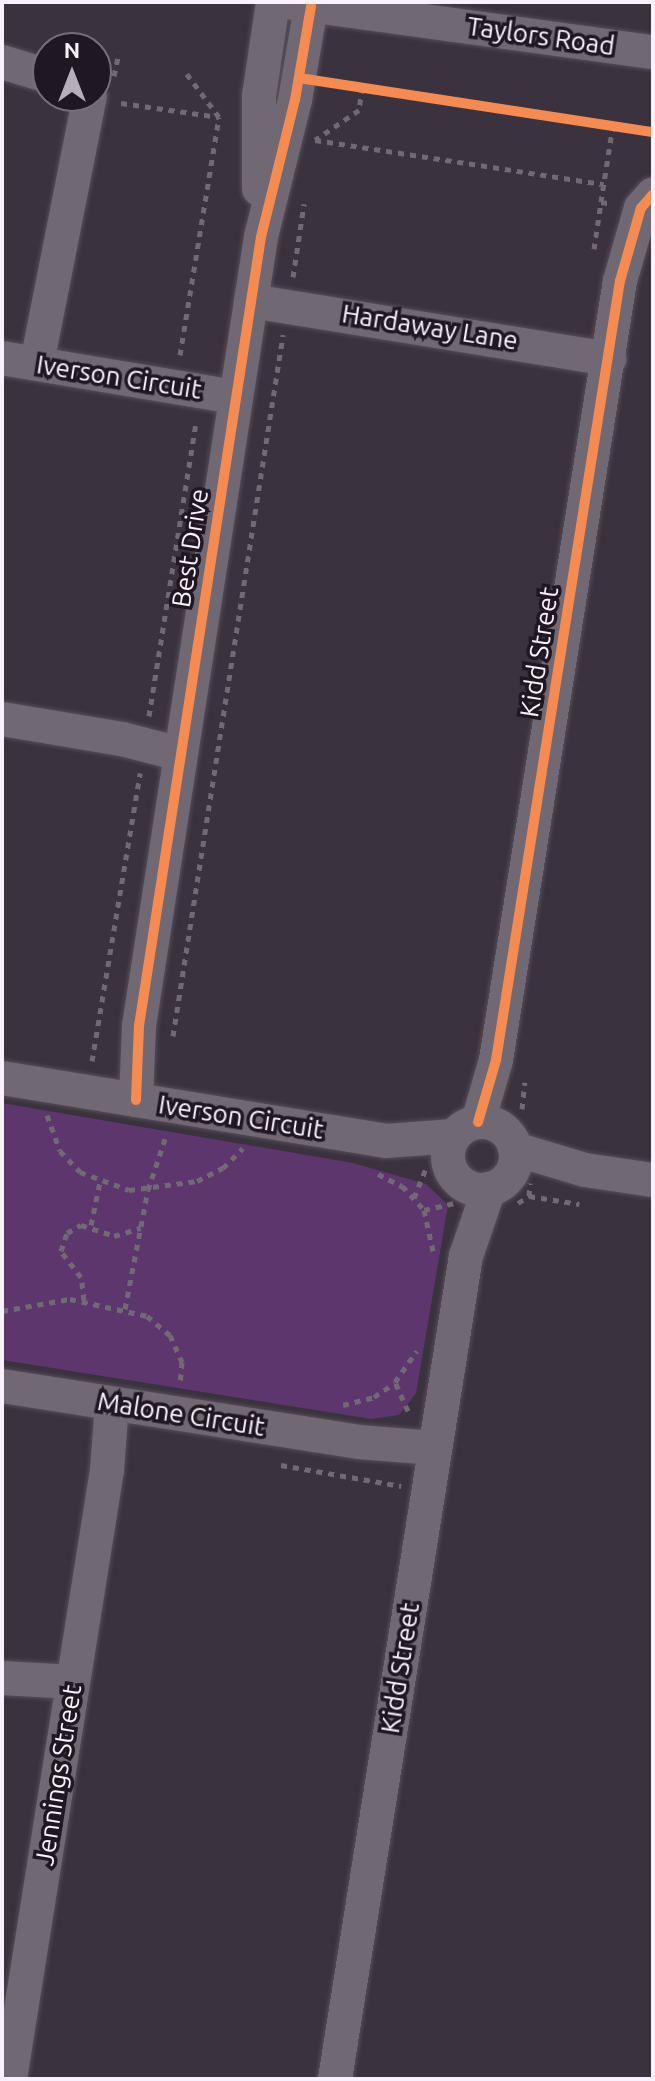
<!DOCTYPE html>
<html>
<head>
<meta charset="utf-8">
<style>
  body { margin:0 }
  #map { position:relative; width:655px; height:2081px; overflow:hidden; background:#3a323e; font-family:Ubuntu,sans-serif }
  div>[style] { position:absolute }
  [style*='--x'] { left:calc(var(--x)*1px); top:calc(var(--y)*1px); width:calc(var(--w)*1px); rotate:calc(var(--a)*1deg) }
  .green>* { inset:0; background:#5d366e }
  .path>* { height:5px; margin-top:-2.5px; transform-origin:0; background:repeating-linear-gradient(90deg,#706a73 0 6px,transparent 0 12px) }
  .roads { filter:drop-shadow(0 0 2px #554e58) drop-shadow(0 0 2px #554e58) }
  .minor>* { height:34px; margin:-17px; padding:0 17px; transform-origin:17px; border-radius:17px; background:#706973 }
  .minor>.ring { margin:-17px; padding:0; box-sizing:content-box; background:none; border:34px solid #706973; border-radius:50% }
  .cycleway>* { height:10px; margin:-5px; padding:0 5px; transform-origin:5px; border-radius:5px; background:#f68b52 }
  span { translate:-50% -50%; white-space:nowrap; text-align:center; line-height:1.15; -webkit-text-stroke:7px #1f1823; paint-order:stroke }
  .street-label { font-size:26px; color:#f9f1fd }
  .frame { position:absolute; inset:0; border:4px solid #f9f1fd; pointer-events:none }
  .north { position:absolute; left:32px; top:32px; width:80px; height:80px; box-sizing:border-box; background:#1f1823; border:2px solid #766f7a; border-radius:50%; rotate:0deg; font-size:22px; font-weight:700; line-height:32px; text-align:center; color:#f9f1fd }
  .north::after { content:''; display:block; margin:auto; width:28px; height:36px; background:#b6aeba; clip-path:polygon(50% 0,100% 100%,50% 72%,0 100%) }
</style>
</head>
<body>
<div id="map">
  <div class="green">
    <i style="clip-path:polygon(2px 1103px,353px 1163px,426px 1184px,448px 1205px,416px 1393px,399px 1415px,371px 1419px,2px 1360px)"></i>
  </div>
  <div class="path">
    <i style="--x:114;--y:76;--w:24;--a:-78"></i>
    <i style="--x:362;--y:87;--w:23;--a:97"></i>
    <i style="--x:359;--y:110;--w:53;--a:145.7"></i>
    <i style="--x:315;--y:140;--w:292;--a:8.7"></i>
    <i style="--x:121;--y:103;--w:99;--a:8.1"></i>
    <i style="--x:219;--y:117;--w:54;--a:-126.7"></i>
    <i style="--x:613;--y:125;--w:78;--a:98.9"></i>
    <i style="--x:601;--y:202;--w:12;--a:9"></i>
    <i style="--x:594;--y:249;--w:48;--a:-81.5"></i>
    <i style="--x:293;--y:277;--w:74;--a:-81.4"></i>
    <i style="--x:180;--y:355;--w:241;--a:-80.7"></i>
    <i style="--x:149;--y:716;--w:299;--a:-80.9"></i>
    <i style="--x:173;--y:1036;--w:710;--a:-81.08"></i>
    <i style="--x:92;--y:1061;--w:292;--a:-80.5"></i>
    <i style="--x:522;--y:1109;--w:27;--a:-84"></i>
    <i style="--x:47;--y:1115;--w:38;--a:70"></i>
    <i style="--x:60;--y:1151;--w:29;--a:46"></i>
    <i style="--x:80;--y:1172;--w:52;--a:20.2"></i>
    <i style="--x:129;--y:1190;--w:69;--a:-7.5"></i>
    <i style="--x:197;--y:1181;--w:29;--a:-27"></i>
    <i style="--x:223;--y:1168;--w:28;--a:-45"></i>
    <i style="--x:378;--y:1174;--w:27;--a:27"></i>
    <i style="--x:402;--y:1186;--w:33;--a:47"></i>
    <i style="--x:424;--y:1210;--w:42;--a:77.6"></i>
    <i style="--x:529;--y:1196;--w:51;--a:9.1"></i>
    <i style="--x:414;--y:1198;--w:32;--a:-68"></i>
    <i style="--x:518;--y:1203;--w:13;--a:-32"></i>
    <i style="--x:529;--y:1196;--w:13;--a:-86"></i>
    <i style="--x:424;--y:1210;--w:31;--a:-13"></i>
    <i style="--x:91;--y:1225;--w:44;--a:-78.2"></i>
    <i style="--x:84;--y:1300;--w:23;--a:-97"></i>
    <i style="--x:81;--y:1277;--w:33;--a:-128"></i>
    <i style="--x:61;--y:1251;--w:19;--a:-72"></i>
    <i style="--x:67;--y:1233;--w:16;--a:-30"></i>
    <i style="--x:81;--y:1225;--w:35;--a:18"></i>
    <i style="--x:114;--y:1236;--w:28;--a:-17"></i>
    <i style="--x:125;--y:1309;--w:121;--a:-79.1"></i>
    <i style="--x:148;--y:1190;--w:57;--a:-71.6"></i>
    <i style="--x:2;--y:1311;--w:69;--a:-10"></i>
    <i style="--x:70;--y:1299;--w:79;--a:12.4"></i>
    <i style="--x:147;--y:1316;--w:30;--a:40"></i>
    <i style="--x:170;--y:1335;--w:30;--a:66"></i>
    <i style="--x:182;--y:1362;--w:23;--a:95"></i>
    <i style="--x:343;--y:1405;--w:32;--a:-14"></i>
    <i style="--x:374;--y:1397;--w:25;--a:-34"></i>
    <i style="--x:408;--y:1411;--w:32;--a:-114"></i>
    <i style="--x:395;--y:1382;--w:38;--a:-55"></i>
    <i style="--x:281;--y:1465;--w:122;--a:9.9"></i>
  </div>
  <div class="roads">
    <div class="minor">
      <i style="--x:286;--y:2;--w:370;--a:7.8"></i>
      <i style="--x:2;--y:62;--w:48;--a:16.9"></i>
      <i style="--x:259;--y:189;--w:93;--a:-90"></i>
      <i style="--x:259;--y:96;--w:95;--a:-81.5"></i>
      <i style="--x:251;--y:301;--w:363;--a:9.2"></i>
      <i style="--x:2;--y:358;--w:237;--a:9.5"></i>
      <i style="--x:37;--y:363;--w:272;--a:-78.8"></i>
      <i style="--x:2;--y:719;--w:122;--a:9.5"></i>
      <i style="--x:122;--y:739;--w:60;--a:14.5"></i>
      <i style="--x:2;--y:1078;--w:389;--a:9.3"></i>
      <i style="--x:386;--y:1141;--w:68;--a:-4.2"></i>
      <i style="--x:136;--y:1100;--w:74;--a:-87.7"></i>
      <i style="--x:139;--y:1026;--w:798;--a:-81.21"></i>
      <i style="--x:261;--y:237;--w:141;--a:-76.1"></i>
      <i style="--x:295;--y:100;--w:95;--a:-80.3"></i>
      <i style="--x:478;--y:1122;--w:65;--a:-73.8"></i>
      <i style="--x:496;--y:1060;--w:789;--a:-80.96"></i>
      <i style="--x:620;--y:281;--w:76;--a:-74"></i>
      <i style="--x:641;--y:208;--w:18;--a:-49"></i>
      <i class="ring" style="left:448px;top:1122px;width:34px;height:34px"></i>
      <i style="--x:515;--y:1149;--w:73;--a:16.7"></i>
      <i style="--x:585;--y:1170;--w:69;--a:8.4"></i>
      <i style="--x:2;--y:1386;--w:361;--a:8.9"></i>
      <i style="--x:359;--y:1442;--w:75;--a:4.6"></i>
      <i style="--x:2;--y:1678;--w:71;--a:3.2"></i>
      <i style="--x:10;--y:2079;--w:617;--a:-80.95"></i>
      <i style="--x:107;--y:1470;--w:66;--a:-85.7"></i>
      <i style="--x:335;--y:2079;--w:833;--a:-80.96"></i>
      <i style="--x:466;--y:1256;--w:71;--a:-71.1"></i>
    </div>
  </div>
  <div class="cycleway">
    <i style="--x:299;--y:78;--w:358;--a:8.7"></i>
    <i style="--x:136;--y:1100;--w:74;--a:-87.7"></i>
    <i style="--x:139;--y:1026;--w:798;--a:-81.21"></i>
    <i style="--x:261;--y:237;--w:141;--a:-76.1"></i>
    <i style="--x:295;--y:100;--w:95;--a:-80.3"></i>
    <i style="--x:478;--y:1122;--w:65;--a:-73.8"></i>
    <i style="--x:496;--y:1060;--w:789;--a:-80.96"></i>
    <i style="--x:620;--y:281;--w:76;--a:-74"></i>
    <i style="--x:641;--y:208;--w:18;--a:-49"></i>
  </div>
  <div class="street-label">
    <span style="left:541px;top:36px;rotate:8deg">Taylors Road</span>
    <span style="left:430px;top:327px;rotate:9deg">Hardaway Lane</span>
    <span style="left:119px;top:377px;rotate:9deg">Iverson Circuit</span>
    <span style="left:190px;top:548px;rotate:-81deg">Best Drive</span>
    <span style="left:539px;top:652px;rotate:-81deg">Kidd Street</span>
    <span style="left:241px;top:1117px;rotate:9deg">Iverson Circuit</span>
    <span style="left:181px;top:1414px;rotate:9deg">Malone Circuit</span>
    <span style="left:400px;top:1668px;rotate:-81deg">Kidd Street</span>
    <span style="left:58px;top:1775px;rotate:-81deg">Jennings Street</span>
  </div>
  <div class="frame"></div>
  <div class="north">N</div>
</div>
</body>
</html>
